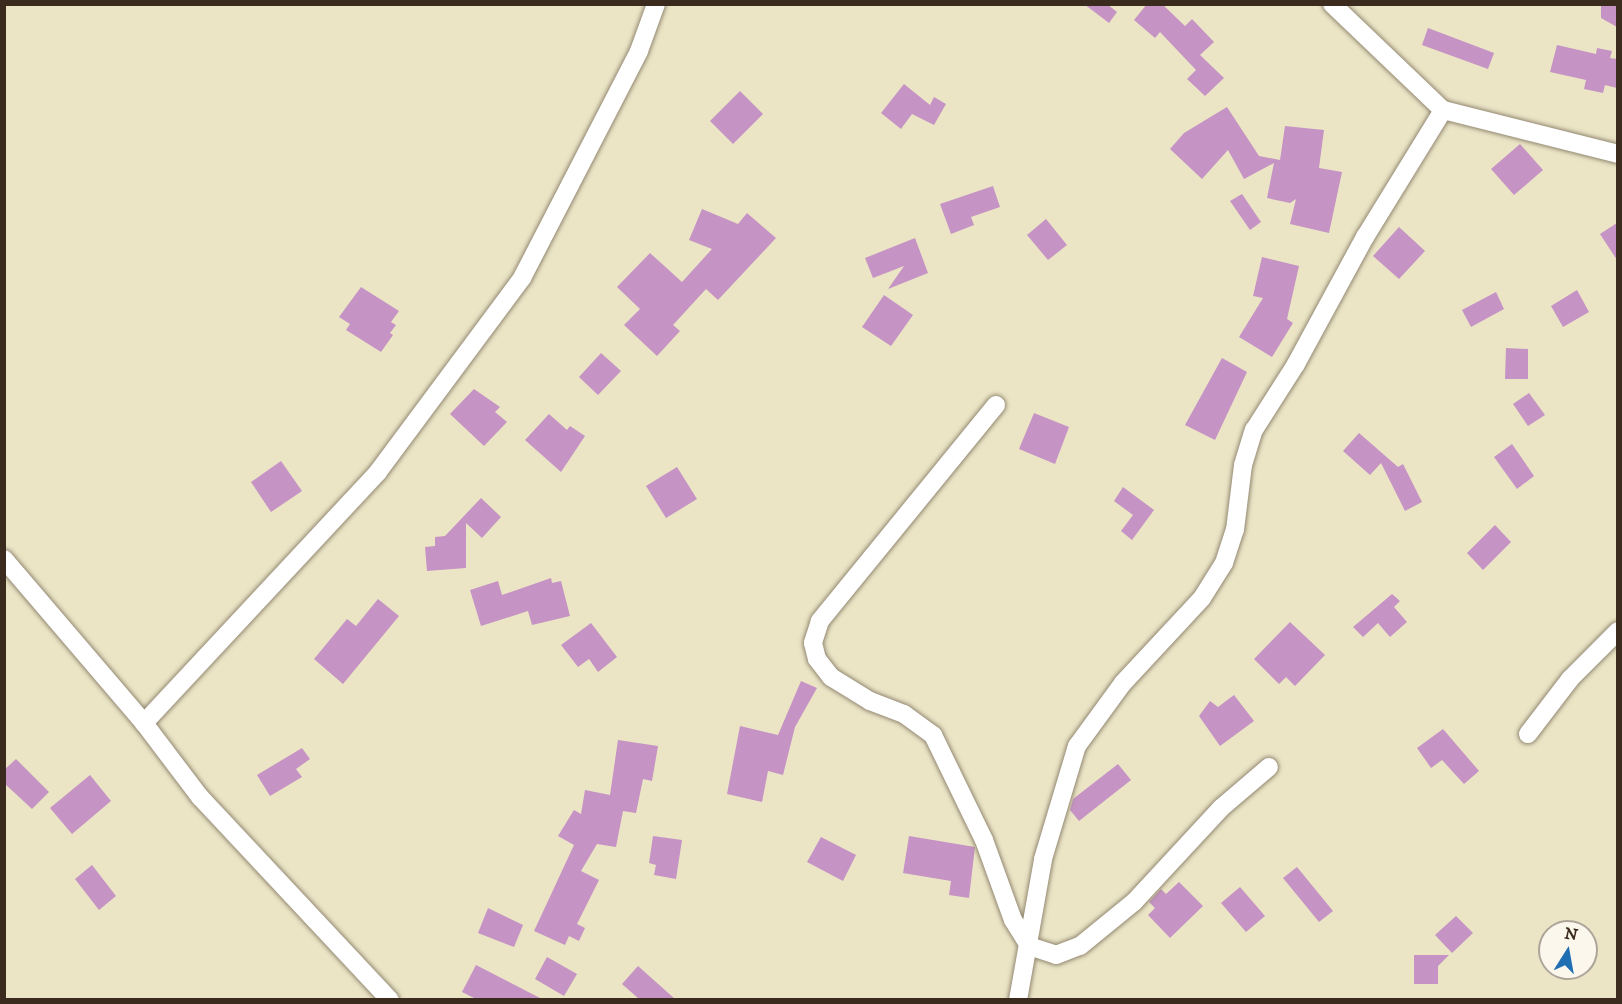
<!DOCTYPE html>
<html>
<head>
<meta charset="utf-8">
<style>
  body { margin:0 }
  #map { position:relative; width:1622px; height:1004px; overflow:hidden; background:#ebe5c6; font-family:"IM FELL DW Pica",serif }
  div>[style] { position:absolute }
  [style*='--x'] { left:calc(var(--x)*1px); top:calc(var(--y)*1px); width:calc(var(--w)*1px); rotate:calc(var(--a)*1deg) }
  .building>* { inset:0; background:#c593c4 }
  .roads { filter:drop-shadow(0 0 2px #938872) drop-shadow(0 0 2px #938872) }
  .minor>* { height:18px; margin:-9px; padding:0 9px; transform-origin:9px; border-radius:9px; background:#fff }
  span { translate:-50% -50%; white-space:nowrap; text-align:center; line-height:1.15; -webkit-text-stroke:4.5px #fbf7ec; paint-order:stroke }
  .frame { position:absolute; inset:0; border:6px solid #3b2a1e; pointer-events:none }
  .north { position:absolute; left:1538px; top:920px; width:60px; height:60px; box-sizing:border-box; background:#fbf7ec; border:2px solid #aea59a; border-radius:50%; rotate:11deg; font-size:16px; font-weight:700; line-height:24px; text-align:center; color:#3b2a1e }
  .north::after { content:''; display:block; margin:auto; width:21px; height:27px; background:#1f6fb2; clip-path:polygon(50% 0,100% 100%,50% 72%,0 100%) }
</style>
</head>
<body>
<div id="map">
  <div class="building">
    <i style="clip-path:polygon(1084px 4px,1107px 4px,1117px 12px,1109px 23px)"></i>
    <i style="clip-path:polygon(1147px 4px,1162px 4px,1185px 26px,1192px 19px,1214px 42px,1200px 55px,1224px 78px,1205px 96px,1187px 79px,1196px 70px,1160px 32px,1155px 38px,1134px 20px)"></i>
    <i style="clip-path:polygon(1601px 4px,1617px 4px,1617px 27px,1601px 18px)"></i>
    <i style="clip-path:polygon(1428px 28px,1494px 53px,1488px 69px,1422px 45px)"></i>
    <i style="clip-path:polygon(1557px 45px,1596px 54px,1597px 48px,1612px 51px,1610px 58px,1617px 59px,1617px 88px,1605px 85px,1603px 93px,1584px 89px,1586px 80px,1550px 72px)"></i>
    <i style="clip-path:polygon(904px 84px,930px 105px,934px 97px,946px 104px,934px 125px,912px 114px,901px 129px,881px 113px)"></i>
    <i style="clip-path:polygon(740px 91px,763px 114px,733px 144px,710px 121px)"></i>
    <i style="clip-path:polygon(1227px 107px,1259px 156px,1280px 160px,1285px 126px,1324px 130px,1319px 168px,1342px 172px,1329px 233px,1290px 224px,1296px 199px,1290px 203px,1267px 198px,1274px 163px,1244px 179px,1228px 150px,1202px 179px,1170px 149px,1184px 133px)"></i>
    <i style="clip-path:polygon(1520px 144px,1543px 170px,1514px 195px,1491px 169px)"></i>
    <i style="clip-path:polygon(993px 186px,1000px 207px,971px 217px,974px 225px,951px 234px,940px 204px)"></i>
    <i style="clip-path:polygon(1242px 194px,1261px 222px,1250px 230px,1230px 201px)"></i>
    <i style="clip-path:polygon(702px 209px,738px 224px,747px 213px,776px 238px,718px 300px,706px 289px,673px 325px,680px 331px,657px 356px,624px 325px,640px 309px,617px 287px,650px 253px,682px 282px,712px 249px,689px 240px)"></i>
    <i style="clip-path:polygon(1046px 219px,1067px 245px,1048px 260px,1027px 235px)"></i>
    <i style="clip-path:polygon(1617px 223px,1617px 260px,1600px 234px)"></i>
    <i style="clip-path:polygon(1399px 227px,1425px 251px,1399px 279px,1373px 256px)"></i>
    <i style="clip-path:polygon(915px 238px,928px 273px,888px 289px,904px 266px,873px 278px,865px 258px)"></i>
    <i style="clip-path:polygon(1262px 257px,1299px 266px,1287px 319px,1293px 323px,1272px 357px,1239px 337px,1263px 298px,1253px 296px)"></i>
    <i style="clip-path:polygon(361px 287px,399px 311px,391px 322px,396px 325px,390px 333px,393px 335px,381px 352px,346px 330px,350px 324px,339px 317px)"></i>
    <i style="clip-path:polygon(1577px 290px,1589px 312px,1563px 327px,1551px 306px)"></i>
    <i style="clip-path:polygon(1496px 292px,1504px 309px,1471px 327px,1462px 310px)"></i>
    <i style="clip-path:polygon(884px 295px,913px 315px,891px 346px,862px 327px)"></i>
    <i style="clip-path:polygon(1506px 348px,1528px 349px,1528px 379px,1505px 379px)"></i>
    <i style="clip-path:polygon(601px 353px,621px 371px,598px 395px,579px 377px)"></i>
    <i style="clip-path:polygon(1222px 358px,1247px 372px,1215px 440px,1185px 425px)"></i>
    <i style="clip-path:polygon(474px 389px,500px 407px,495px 412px,507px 422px,484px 446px,450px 414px)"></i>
    <i style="clip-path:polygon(1529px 393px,1545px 415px,1528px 426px,1513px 404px)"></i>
    <i style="clip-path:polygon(1034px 413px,1069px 427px,1055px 464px,1019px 449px)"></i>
    <i style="clip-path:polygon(549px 414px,567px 430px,570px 426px,585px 436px,561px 472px,525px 440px)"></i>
    <i style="clip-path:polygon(1359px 433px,1398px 467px,1403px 464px,1422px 502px,1405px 511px,1381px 463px,1370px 475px,1343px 451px)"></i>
    <i style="clip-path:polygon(1512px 444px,1534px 476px,1517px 489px,1494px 457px)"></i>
    <i style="clip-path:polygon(281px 461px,302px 491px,271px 512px,251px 482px)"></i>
    <i style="clip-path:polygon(677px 467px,697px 499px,666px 518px,646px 486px)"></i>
    <i style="clip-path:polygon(1123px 487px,1154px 510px,1132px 540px,1121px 531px,1133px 515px,1114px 501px)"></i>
    <i style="clip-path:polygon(481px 498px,501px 517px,482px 538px,466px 523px,466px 568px,427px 571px,425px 547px,435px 546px,435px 537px,445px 536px)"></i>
    <i style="clip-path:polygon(1495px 525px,1511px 542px,1483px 570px,1467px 553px)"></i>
    <i style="clip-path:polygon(551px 578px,552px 583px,561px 581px,570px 616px,532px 625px,528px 611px,481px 626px,470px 590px,498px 581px,502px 595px)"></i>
    <i style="clip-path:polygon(1392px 594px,1400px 601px,1394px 607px,1407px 622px,1390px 637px,1378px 623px,1363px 637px,1353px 627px)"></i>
    <i style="clip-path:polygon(378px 599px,399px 616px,343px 684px,314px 659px,347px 619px,356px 626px)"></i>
    <i style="clip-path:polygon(1290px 622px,1325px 655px,1295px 686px,1286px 677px,1279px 684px,1254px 659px)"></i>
    <i style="clip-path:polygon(591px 623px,617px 657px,598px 672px,589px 659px,578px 667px,561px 645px)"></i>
    <i style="clip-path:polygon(801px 681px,817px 688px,795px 727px,783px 775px,768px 771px,762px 802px,727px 794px,740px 726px,778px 735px)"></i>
    <i style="clip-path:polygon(1234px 695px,1254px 721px,1220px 746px,1199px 716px,1210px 701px,1218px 707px)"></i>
    <i style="clip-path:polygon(1443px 729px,1479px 771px,1464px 784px,1442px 760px,1431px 768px,1417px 748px)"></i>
    <i style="clip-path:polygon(618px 740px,658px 746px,652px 781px,643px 779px,636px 813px,623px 811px,616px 847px,597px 844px,581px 871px,599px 880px,577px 924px,585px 928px,579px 941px,569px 936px,565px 945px,534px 931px,574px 845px,558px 836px,574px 810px,581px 814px,585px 790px,610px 795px)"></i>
    <i style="clip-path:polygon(302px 748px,310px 759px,296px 769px,302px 777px,270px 796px,257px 775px)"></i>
    <i style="clip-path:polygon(16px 759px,49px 792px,32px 809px,4px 783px,4px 770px)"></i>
    <i style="clip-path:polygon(1118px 764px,1131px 780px,1079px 821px,1070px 810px,1073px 799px)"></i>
    <i style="clip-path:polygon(90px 775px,111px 801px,72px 834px,50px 808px)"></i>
    <i style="clip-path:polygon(653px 836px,682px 840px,676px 879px,654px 875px,656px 865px,649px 863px)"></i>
    <i style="clip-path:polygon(909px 836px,975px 847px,969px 898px,949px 895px,951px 881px,903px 873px)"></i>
    <i style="clip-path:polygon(821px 837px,856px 855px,843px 881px,807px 862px)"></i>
    <i style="clip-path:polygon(92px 865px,116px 896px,99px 910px,75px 879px)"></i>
    <i style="clip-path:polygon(1297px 867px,1333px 911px,1319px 922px,1283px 878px)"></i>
    <i style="clip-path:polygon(1179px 882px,1203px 906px,1170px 938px,1148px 915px,1155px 908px,1149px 902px,1161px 889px,1166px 894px)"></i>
    <i style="clip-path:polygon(1240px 887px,1265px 916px,1246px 932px,1221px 903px)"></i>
    <i style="clip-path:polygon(488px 908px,523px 925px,514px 947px,478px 933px)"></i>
    <i style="clip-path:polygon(1456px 916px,1473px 933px,1452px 953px,1435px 935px)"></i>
    <i style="clip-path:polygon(1414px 955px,1449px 955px,1438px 966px,1438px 984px,1414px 984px)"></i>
    <i style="clip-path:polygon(547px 957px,577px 974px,564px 996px,535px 979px)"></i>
    <i style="clip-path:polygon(476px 965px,542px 999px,476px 999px,462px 992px)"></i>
    <i style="clip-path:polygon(638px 966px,675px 999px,639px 999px,622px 984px)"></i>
  </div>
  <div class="roads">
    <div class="minor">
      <i style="--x:1332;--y:4;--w:153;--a:43.7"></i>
      <i style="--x:1443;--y:110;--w:180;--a:14.1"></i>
      <i style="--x:996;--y:405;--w:279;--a:129.2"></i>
      <i style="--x:820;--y:621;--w:23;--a:108"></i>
      <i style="--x:813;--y:643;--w:16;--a:76"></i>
      <i style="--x:817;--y:659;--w:23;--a:52"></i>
      <i style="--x:831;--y:677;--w:46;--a:31.6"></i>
      <i style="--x:870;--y:701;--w:36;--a:21"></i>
      <i style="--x:904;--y:714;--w:36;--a:36"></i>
      <i style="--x:933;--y:735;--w:117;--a:64.1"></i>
      <i style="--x:984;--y:840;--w:85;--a:70.1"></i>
      <i style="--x:1013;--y:920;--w:31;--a:58"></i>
      <i style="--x:1029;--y:946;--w:28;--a:18"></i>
      <i style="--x:1056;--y:955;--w:26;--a:-21"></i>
      <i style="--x:1080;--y:946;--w:70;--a:-39.2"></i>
      <i style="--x:1134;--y:902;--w:128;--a:-47.2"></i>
      <i style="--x:1221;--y:808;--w:63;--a:-40.5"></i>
      <i style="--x:4;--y:559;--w:216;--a:49.5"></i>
      <i style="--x:144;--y:723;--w:93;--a:52.9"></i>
      <i style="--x:200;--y:797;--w:278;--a:46.9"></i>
      <i style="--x:144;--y:723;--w:343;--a:-47"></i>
      <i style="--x:378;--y:472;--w:242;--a:-53.4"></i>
      <i style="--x:522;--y:278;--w:255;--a:-62.7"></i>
      <i style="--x:639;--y:51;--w:50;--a:-70.1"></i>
      <i style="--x:1528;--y:734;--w:69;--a:-52.6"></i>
      <i style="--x:1570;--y:679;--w:68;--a:-45"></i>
      <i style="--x:1018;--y:1000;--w:143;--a:-79.9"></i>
      <i style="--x:1043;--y:859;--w:118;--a:-73.3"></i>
      <i style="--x:1077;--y:746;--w:78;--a:-53.9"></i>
      <i style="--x:1123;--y:683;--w:116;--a:-47.1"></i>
      <i style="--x:1202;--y:598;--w:41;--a:-57.8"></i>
      <i style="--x:1224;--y:563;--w:35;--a:-72"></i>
      <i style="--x:1235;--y:530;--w:65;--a:-83"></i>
      <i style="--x:1243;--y:465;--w:37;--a:-73"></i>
      <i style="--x:1254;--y:430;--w:78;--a:-57.5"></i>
      <i style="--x:1296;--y:364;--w:145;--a:-61.5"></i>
      <i style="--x:1365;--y:237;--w:149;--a:-58.4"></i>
    </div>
  </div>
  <div class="frame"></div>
  <div class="north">N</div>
</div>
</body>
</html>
